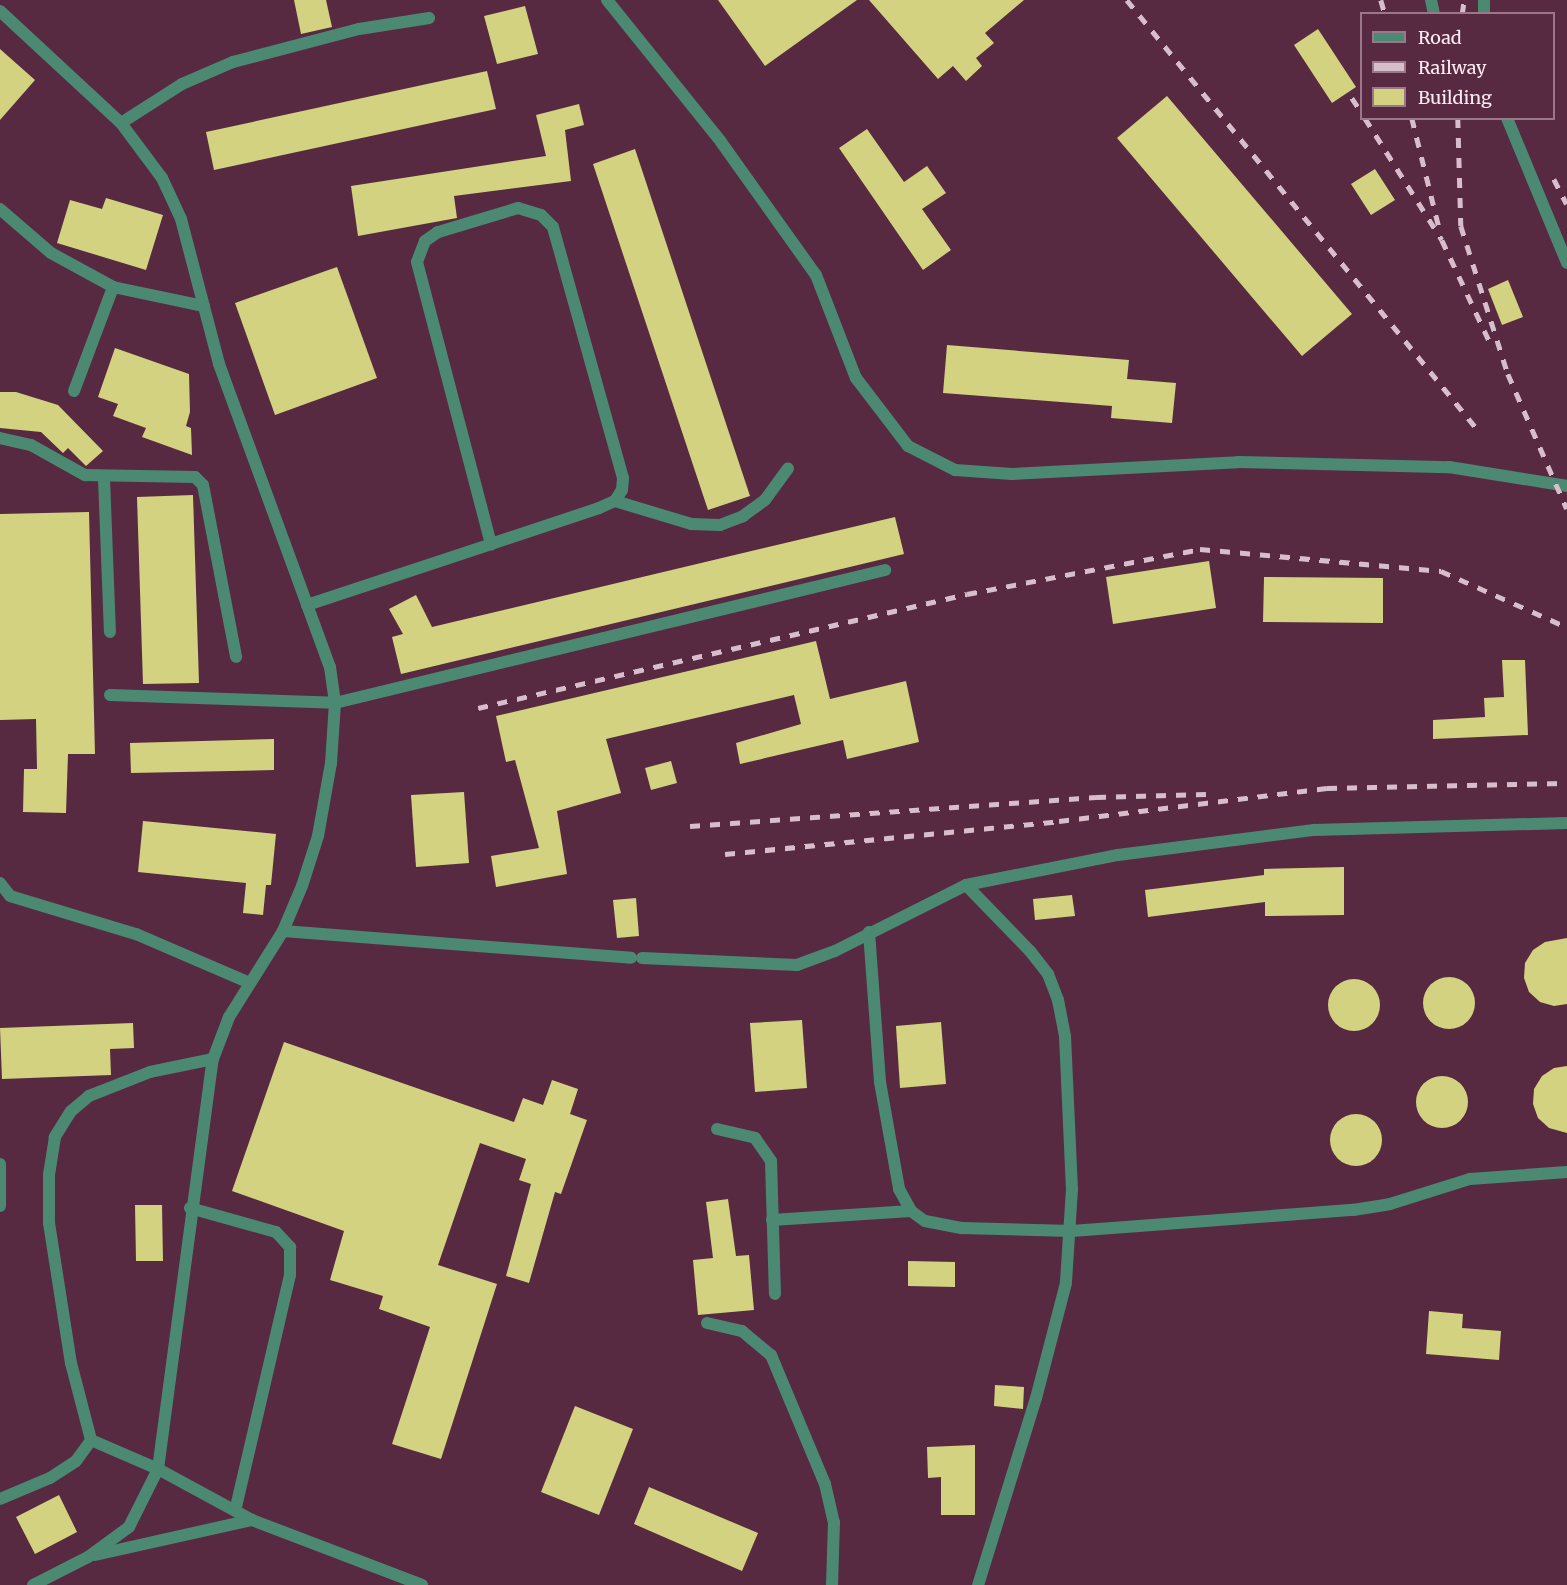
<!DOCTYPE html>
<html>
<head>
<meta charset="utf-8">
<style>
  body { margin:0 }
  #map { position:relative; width:1567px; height:1585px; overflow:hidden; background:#582a42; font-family:Merriweather,serif }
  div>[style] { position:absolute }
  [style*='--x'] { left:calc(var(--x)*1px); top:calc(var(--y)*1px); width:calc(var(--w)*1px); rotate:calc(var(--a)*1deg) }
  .building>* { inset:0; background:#d2d281 }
  .round { border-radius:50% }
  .lane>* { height:12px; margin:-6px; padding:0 6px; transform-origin:6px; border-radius:6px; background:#4b8973 }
  .street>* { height:12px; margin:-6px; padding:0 6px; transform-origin:6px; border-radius:6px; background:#4b8973 }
  .rail>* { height:4.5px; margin-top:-2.25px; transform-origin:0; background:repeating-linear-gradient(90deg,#d7beca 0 10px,transparent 0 20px) }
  span { translate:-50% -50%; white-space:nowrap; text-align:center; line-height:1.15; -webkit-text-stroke:6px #582a42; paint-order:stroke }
  .legend { position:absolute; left:1360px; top:12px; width:195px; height:108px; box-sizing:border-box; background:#582a42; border:2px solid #9a7889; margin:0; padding:8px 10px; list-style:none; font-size:18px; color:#feecf4 }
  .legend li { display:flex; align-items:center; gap:12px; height:30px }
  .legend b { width:30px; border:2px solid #9a7889 }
</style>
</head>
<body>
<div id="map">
  <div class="building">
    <i style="clip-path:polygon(294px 0,326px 0,332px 27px,301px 34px)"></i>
    <i style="clip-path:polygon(718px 0,857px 0,765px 66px)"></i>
    <i style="clip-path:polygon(869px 0,1024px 0,985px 33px,994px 43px,976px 58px,982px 66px,966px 81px,953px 66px,938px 79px)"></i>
    <i style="clip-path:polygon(525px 6px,538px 54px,497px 64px,484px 16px)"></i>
    <i style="clip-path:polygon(1318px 29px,1356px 87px,1332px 103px,1294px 45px)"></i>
    <i style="clip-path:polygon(0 49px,35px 80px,0 120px)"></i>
    <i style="clip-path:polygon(487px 71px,496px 109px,214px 170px,206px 132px)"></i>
    <i style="clip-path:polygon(1167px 96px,1352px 314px,1302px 356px,1117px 138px)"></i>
    <i style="clip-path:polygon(579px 104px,584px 125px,565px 130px,571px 181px,454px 196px,457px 218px,358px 236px,351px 186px,546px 156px,536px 115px)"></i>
    <i style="clip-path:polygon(867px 129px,904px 182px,927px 166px,946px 193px,922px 209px,951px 250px,923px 270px,839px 148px)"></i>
    <i style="clip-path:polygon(635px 149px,750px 496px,708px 510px,593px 164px)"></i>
    <i style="clip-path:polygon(1375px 169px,1395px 200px,1371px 215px,1351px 184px)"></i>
    <i style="clip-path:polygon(106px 198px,163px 215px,146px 270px,57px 243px,70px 200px,102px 209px)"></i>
    <i style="clip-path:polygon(337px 267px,377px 378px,275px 415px,235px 303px)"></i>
    <i style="clip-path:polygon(1508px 280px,1523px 317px,1502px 325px,1488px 289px)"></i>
    <i style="clip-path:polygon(947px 345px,1129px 360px,1127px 379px,1176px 383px,1172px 423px,1111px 418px,1112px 406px,943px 393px)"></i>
    <i style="clip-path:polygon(115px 348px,189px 374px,190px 412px,186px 426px,191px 428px,192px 455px,142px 437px,146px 428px,113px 416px,118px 404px,98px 397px)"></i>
    <i style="clip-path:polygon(0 392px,16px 392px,58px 405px,103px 451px,86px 466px,68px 448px,63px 453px,41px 432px,0 428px)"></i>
    <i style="clip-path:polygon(193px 495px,199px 683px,143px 684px,137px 497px)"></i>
    <i style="clip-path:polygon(89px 512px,95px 754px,68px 754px,66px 813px,23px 812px,24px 769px,37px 769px,36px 719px,0 720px,0 514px)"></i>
    <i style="clip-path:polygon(895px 517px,904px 554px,401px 674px,392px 637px,403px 634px,389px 609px,416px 595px,432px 627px)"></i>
    <i style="clip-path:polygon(1209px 561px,1216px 608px,1113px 624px,1106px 577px)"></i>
    <i style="clip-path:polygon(1264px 577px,1383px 578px,1383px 623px,1263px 622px)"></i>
    <i style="clip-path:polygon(816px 641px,830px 699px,906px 681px,919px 742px,847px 759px,843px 740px,740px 764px,736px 743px,801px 724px,794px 695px,606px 739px,621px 793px,557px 811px,567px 874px,496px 887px,491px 856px,539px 848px,515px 760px,506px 762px,496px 716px)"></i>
    <i style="clip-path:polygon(1502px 660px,1525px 660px,1528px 735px,1433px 739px,1433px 720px,1485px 717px,1484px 698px,1504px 697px)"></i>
    <i style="clip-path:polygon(274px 739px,274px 770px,131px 773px,130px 743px)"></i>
    <i style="clip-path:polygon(671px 761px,677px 783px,651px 790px,645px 768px)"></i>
    <i style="clip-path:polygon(464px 792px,469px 863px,416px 867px,411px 795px)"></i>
    <i style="clip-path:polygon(143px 821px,276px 834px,271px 885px,266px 885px,263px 915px,243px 913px,246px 883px,138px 872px)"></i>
    <i style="clip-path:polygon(1344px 867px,1344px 915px,1265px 916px,1265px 902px,1148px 917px,1145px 890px,1264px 875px,1264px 869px)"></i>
    <i style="clip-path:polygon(1072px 895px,1075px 916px,1035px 920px,1033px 899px)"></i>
    <i style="clip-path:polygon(636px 898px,639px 936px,617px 938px,613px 900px)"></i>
    <i style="clip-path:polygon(1567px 938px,1567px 1004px,1554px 1006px,1540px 1002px,1529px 992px,1524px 978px,1525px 963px,1533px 950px,1545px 942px)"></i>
    <i class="round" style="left:1423px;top:977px;width:52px;height:52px"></i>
    <i class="round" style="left:1328px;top:979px;width:52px;height:52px"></i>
    <i style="clip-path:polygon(802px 1020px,807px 1088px,755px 1092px,750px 1023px)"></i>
    <i style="clip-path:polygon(941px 1022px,946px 1084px,900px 1088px,896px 1026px)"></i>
    <i style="clip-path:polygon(133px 1023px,134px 1048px,110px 1049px,111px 1075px,2px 1079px,0 1028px)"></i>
    <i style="clip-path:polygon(284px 1042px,514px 1122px,523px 1098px,543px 1105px,552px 1080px,578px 1089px,570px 1114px,587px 1120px,561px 1194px,555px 1192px,529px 1283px,506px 1276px,531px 1184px,519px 1180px,526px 1159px,480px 1143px,438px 1265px,497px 1284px,441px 1459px,392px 1444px,430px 1327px,379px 1309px,383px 1296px,330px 1280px,344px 1231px,232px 1191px)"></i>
    <i style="clip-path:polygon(1567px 1066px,1567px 1133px,1549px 1128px,1538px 1118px,1533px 1104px,1534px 1089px,1542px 1076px,1554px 1068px)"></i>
    <i class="round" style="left:1416px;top:1076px;width:52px;height:52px"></i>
    <i class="round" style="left:1330px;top:1114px;width:52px;height:52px"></i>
    <i style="clip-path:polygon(728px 1199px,736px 1256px,749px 1255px,754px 1310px,698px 1315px,693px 1260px,713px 1258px,706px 1202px)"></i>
    <i style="clip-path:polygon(135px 1205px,162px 1205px,163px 1261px,136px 1261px)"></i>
    <i style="clip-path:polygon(908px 1261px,955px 1262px,955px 1287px,908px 1286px)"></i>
    <i style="clip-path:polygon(1429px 1311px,1463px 1314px,1462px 1328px,1501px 1331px,1499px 1360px,1426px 1354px)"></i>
    <i style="clip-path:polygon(995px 1385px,1024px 1387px,1023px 1409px,994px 1406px)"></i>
    <i style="clip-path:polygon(575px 1406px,633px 1429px,599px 1515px,541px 1492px)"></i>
    <i style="clip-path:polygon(975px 1445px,975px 1515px,941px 1515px,941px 1477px,928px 1478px,927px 1447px)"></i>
    <i style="clip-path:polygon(649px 1487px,758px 1533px,742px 1571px,634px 1524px)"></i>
    <i style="clip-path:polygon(59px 1495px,77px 1532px,35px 1554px,16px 1517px)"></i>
  </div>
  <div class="lane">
    <i style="--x:1431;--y:0;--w:14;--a:78"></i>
    <i style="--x:0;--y:11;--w:165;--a:42.8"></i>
    <i style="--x:121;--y:123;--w:69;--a:53.3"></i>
    <i style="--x:162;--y:178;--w:45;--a:65.1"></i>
    <i style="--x:181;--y:219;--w:150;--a:75.3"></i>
    <i style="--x:219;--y:364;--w:323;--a:69.9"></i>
    <i style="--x:330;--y:667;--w:36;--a:82"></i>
    <i style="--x:335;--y:703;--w:60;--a:93.8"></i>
    <i style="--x:331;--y:763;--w:74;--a:100.1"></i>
    <i style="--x:318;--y:836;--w:52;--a:107.7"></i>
    <i style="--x:302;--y:886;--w:49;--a:112.9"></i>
    <i style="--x:283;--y:931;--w:102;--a:122.1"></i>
    <i style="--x:229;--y:1017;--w:45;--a:110.9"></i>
    <i style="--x:213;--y:1059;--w:64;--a:168.3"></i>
    <i style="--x:150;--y:1072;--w:66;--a:158.5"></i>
    <i style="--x:89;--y:1096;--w:23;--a:140"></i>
    <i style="--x:71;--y:1111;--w:31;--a:122"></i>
    <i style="--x:55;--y:1137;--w:38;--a:99"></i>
    <i style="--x:49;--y:1175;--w:48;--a:90"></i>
    <i style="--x:49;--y:1223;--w:142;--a:81.1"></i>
    <i style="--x:71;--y:1363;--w:80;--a:75.4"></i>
    <i style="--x:91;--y:1440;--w:73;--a:23.4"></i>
    <i style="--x:158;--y:1469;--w:107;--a:28.5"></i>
    <i style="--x:252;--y:1520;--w:182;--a:20.9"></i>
    <i style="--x:1484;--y:14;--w:14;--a:-90"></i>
    <i style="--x:1507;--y:118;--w:157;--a:67.5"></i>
    <i style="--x:121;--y:123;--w:72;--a:-32.6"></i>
    <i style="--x:182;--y:84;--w:56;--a:-23.3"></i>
    <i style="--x:233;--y:62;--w:130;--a:-14.7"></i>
    <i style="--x:359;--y:29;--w:71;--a:-8.9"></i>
    <i style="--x:0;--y:209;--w:67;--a:40.8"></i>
    <i style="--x:51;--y:253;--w:71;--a:28.7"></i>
    <i style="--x:113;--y:287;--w:93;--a:11.8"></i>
    <i style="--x:74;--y:391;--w:111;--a:-69.4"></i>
    <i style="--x:0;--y:438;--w:32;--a:13"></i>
    <i style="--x:31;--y:445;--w:62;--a:29.1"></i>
    <i style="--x:85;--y:475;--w:110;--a:1"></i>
    <i style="--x:195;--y:477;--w:11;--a:45"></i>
    <i style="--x:203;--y:485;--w:175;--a:79.1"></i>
    <i style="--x:104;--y:478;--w:154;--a:87.8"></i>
    <i style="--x:615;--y:501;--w:79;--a:16.8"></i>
    <i style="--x:691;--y:524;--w:29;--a:2"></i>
    <i style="--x:720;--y:525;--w:25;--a:-21"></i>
    <i style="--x:743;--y:516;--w:27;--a:-36"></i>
    <i style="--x:765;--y:500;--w:39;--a:-54"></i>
    <i style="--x:307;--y:605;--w:194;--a:-18.3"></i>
    <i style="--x:491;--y:544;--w:114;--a:-18.4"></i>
    <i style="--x:599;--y:508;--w:17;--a:-24"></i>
    <i style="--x:615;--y:501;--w:13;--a:-58"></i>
    <i style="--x:622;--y:490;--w:12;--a:-85"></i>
    <i style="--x:623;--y:478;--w:261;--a:-105.6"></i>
    <i style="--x:553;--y:227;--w:17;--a:-135"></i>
    <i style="--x:541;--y:215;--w:24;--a:-163"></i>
    <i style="--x:518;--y:208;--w:84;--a:163.3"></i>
    <i style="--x:438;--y:232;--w:16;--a:145"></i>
    <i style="--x:425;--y:241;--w:22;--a:111"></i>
    <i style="--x:417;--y:262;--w:292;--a:75.3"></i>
    <i style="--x:110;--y:695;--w:225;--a:2"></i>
    <i style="--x:335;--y:703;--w:566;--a:-13.59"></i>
    <i style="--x:0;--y:883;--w:16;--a:52"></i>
    <i style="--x:10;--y:896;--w:132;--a:16.8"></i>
    <i style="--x:136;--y:934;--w:124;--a:23.3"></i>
    <i style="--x:966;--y:885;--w:92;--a:45.9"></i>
    <i style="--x:1030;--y:951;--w:29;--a:52"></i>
    <i style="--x:1048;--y:974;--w:28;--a:69"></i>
    <i style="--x:1058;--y:1000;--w:37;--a:79"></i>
    <i style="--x:1065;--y:1036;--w:153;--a:87.4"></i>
    <i style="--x:1072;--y:1189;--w:94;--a:93.7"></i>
    <i style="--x:1066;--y:1283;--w:119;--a:104.6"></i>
    <i style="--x:1036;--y:1398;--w:196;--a:107.2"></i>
    <i style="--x:283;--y:931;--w:349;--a:4.4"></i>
    <i style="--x:869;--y:932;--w:150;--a:85.8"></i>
    <i style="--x:880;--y:1082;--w:109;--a:79.9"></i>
    <i style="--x:899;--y:1189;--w:25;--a:61"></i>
    <i style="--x:911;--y:1211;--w:17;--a:36"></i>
    <i style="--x:925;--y:1221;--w:38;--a:11"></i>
    <i style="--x:962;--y:1228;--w:110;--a:1.6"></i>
    <i style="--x:1072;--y:1231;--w:282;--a:-4.3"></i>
    <i style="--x:1353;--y:1210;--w:37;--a:-9"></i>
    <i style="--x:1390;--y:1204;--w:84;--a:-17.4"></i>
    <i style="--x:1470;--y:1179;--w:97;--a:-4.1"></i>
    <i style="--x:642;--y:958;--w:155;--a:2.6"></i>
    <i style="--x:797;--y:965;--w:40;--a:-20.2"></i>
    <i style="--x:835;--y:951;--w:147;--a:-26.7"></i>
    <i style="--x:966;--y:885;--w:155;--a:-11.2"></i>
    <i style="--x:1118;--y:855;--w:198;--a:-7.3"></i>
    <i style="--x:1314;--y:830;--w:253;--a:-1.6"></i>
    <i style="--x:717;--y:1129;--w:39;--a:13"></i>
    <i style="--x:755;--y:1138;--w:28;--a:55"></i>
    <i style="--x:771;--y:1161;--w:133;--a:88.3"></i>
    <i style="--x:0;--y:1164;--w:42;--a:90"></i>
    <i style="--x:190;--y:1208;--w:89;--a:15.6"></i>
    <i style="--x:276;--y:1232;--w:21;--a:47"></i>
    <i style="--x:290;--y:1247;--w:28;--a:90"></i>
    <i style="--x:290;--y:1275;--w:242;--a:103.1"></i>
    <i style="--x:772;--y:1220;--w:139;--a:-3.7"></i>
    <i style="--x:707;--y:1323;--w:36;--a:13"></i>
    <i style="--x:742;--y:1331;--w:38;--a:40"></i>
    <i style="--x:771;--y:1355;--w:140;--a:67.3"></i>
    <i style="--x:825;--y:1484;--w:39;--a:77"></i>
    <i style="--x:834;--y:1522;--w:63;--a:91.8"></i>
    <i style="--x:0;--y:1499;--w:54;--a:-22.8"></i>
    <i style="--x:50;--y:1478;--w:31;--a:-33"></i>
    <i style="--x:76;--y:1461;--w:26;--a:-54"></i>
    <i style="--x:95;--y:1555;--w:161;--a:-12.6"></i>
    <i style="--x:33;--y:1585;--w:62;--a:-27"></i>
    <i style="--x:88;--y:1557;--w:51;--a:-36.2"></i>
    <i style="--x:129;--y:1527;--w:65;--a:-63.4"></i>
    <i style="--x:158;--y:1469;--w:414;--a:-82.4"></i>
  </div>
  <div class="street">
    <i style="--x:607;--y:0;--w:182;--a:51.2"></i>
    <i style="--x:721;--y:142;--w:163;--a:54.5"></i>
    <i style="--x:816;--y:275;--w:110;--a:68.8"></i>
    <i style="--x:856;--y:378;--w:86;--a:52.6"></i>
    <i style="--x:908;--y:446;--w:53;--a:27.1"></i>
    <i style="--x:955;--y:470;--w:57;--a:4"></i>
    <i style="--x:1012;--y:474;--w:226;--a:-3"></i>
    <i style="--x:1238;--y:462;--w:211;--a:1.4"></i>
    <i style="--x:1449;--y:467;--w:120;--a:9.1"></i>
  </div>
  <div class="rail">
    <i style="--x:1127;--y:0;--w:555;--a:50.78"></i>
    <i style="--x:1381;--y:0;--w:15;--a:74"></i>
    <i style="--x:1462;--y:14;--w:14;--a:-82"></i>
    <i style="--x:1352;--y:98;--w:18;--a:56"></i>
    <i style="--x:1365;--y:118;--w:144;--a:57.7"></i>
    <i style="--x:1442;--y:240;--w:120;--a:64.9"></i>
    <i style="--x:1412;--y:118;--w:116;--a:76.1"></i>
    <i style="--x:1458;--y:118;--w:108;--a:88.4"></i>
    <i style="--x:1461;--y:226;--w:155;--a:72.4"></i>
    <i style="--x:1508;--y:374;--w:147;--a:66.4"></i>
    <i style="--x:1554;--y:179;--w:28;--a:63"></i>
    <i style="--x:478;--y:708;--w:502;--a:-13.12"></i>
    <i style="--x:967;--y:594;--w:237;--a:-10.9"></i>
    <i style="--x:1200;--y:549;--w:242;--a:5.2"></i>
    <i style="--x:1441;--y:571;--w:138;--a:24"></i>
    <i style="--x:690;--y:826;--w:407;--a:-4.1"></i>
    <i style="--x:1096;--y:797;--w:110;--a:-1.6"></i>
    <i style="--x:725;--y:854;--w:336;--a:-5.6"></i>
    <i style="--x:1059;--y:821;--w:270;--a:-7"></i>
    <i style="--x:1327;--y:788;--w:240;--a:-1.2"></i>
  </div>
  <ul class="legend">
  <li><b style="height:8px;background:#4b8973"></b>Road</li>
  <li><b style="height:8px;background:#d7beca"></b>Railway</li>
  <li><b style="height:16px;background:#d2d281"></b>Building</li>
  </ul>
</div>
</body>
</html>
